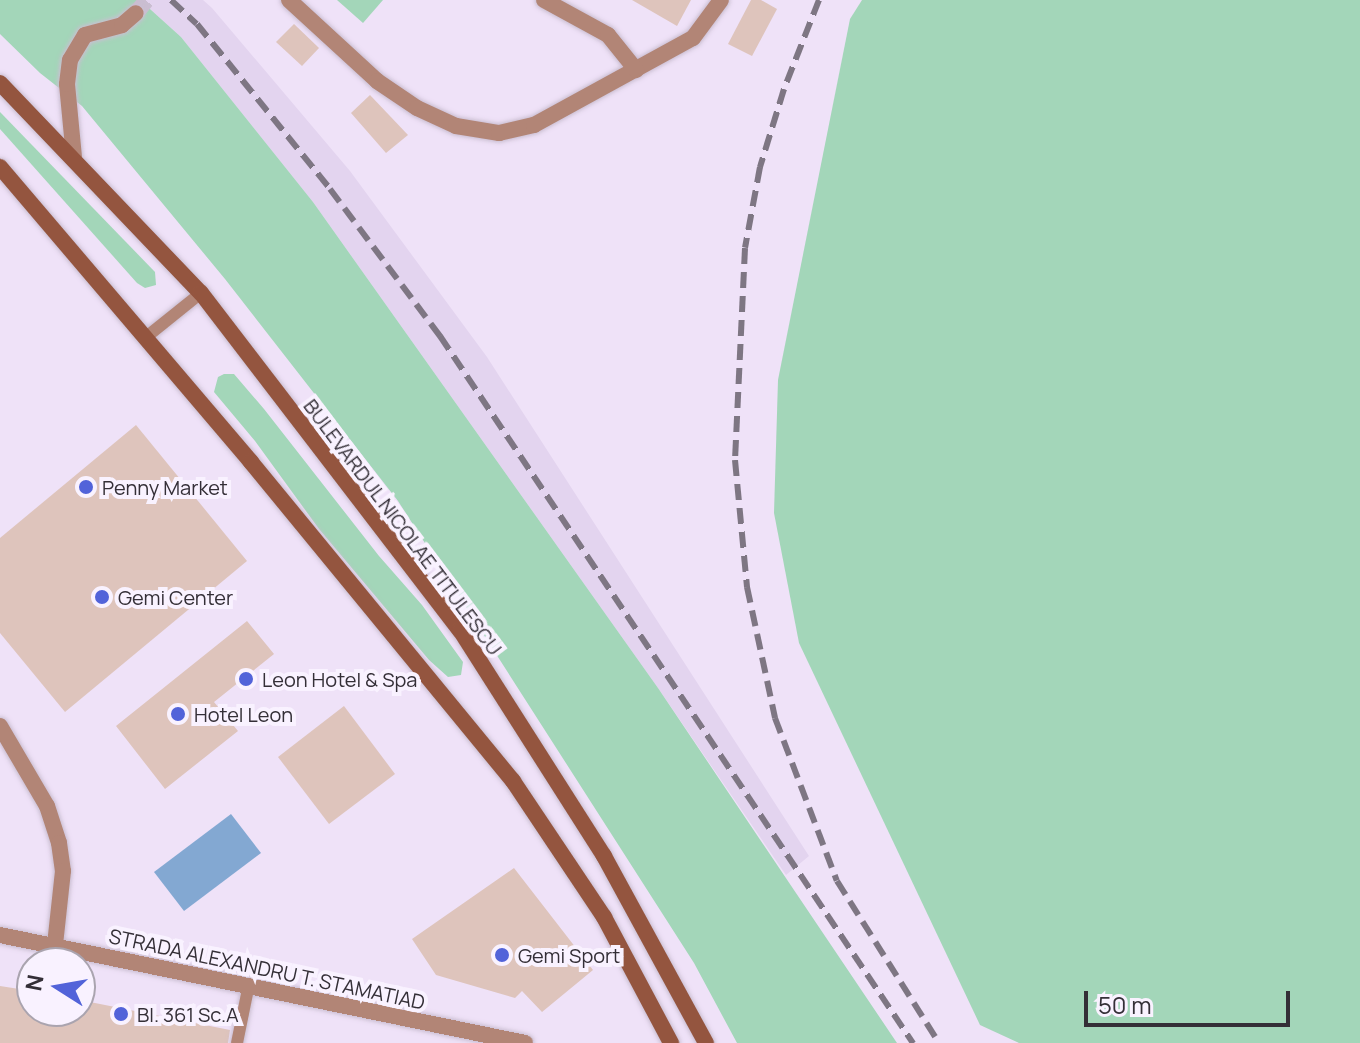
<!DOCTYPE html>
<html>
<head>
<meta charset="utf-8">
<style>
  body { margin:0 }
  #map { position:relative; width:1360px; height:1043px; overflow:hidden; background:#efe2f8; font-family:Manrope,sans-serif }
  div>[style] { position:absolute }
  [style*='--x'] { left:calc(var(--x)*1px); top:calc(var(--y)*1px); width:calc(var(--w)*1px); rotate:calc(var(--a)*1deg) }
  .built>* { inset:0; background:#e3d4ef }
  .green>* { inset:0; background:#a3d6b9 }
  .water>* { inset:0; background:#83a8d2 }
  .building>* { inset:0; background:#dec4bc }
  .minor-tunnel>* { height:16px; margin-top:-8px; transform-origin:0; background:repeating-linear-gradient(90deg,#cabed1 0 16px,transparent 0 24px) }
  .roads { filter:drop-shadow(0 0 2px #cabed1) drop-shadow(0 0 2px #cabed1) }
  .service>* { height:12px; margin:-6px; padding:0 6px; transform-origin:6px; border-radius:6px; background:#b28576 }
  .minor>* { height:16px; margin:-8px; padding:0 8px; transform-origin:8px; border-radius:8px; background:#b28576 }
  .secondary>* { height:16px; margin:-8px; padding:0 8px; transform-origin:8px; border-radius:8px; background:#94553f }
  .rail>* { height:6px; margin-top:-3px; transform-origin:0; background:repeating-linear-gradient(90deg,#7e7683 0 16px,transparent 0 24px) }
  .dots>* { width:22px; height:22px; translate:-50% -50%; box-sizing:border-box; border:4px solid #f9f2ff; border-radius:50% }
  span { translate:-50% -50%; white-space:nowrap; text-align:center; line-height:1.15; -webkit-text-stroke:8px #f9f2ff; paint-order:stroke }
  .poi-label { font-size:20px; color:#342f37 }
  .left { translate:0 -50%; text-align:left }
  .street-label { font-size:20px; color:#342f37 }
  .north { position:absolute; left:16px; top:947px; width:80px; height:80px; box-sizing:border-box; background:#f9f2ff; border:2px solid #aaa4af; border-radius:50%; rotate:281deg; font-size:22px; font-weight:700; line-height:32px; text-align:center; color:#342f37 }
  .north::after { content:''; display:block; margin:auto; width:28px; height:36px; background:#5263d9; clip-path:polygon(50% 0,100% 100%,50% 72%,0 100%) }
  .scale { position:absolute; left:1084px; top:991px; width:206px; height:36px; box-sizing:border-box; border:4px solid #342f37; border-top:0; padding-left:10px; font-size:24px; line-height:28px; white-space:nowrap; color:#342f37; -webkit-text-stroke:6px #f9f2ff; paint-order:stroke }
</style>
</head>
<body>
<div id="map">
  <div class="built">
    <i style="clip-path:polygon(140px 0,203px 0,212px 8px,350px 171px,487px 357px,809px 856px,786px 875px,658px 688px,313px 202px,181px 37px)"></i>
  </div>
  <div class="green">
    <i style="clip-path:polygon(0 0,140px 0,181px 37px,313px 202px,658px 688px,897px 1043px,737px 1043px,694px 963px,398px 501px,225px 279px,82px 106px,40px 73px,0 34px)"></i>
    <i style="clip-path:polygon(337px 0,383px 0,363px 23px)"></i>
    <i style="clip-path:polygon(862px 0,1360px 0,1360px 1043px,1019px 1043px,980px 1025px,799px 643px,774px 513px,778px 380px,850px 19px)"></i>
    <i style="clip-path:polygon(0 112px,155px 272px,156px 285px,145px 288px,137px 283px,0 129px)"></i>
    <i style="clip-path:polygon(224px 374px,234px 374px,264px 409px,379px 556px,422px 605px,463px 662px,461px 675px,448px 677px,429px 660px,319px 529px,255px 441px,214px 392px,218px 377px)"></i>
  </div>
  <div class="water">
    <i style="clip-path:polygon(231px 814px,261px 853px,184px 911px,154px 872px)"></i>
  </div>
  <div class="building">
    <i style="clip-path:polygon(632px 0,691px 0,677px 26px)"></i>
    <i style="clip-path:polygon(751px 0,761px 0,777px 9px,752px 56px,728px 44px)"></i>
    <i style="clip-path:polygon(294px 24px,319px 48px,302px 66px,276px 42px)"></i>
    <i style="clip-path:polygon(370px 95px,408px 135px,386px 153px,351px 113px)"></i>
    <i style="clip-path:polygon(136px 425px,247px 561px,65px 712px,0 633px,0 538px)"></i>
    <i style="clip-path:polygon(247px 621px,274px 654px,214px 702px,238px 731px,165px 789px,116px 726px)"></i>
    <i style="clip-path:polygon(344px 706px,395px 774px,329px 824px,278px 757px)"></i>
    <i style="clip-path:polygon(514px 868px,593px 970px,542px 1012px,522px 991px,515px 998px,436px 975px,412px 939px)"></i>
    <i style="clip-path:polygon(0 986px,32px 991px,32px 1011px,80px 1011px,80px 1000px,230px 1030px,228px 1043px,0 1043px)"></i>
  </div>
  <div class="minor-tunnel">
    <i style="--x:136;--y:13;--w:17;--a:-50"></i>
  </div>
  <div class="roads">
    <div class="service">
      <i style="--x:145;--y:338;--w:72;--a:-38.8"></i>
      <i style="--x:237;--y:1043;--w:60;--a:-78.5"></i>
    </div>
    <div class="minor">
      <i style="--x:289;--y:0;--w:120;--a:42.6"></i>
      <i style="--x:377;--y:81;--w:48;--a:34"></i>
      <i style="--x:417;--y:108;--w:43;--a:24.8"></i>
      <i style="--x:456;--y:126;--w:44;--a:9.2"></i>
      <i style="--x:499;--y:133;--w:36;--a:-13"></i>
      <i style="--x:534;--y:125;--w:181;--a:-28.7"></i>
      <i style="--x:693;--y:38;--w:47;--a:-53.6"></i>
      <i style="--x:544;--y:0;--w:73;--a:28.7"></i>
      <i style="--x:608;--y:35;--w:45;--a:51.3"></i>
      <i style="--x:74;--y:157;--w:73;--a:-95.5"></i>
      <i style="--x:67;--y:84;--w:24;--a:-83"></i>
      <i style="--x:70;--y:60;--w:29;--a:-59"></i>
      <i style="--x:85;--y:35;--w:38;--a:-15"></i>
      <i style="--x:122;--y:25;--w:18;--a:-41"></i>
      <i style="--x:0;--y:726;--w:93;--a:59.6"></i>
      <i style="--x:47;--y:806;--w:39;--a:72"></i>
      <i style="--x:59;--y:843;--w:28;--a:82"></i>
      <i style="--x:63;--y:871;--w:74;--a:96.2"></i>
      <i style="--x:0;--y:935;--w:536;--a:11.62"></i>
    </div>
    <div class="secondary">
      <i style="--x:0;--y:83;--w:291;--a:46.3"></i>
      <i style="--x:201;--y:293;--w:425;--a:52.5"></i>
      <i style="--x:460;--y:630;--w:268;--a:57.5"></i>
      <i style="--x:604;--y:856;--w:213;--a:61.4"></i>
      <i style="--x:0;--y:167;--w:387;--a:49.6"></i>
      <i style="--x:251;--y:462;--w:413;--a:50.6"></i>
      <i style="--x:513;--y:781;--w:164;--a:56.2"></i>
      <i style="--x:604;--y:917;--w:143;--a:62"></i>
    </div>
  </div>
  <div class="rail">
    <i style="--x:171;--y:0;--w:35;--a:43"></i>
    <i style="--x:197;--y:24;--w:212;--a:51.1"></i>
    <i style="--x:330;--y:189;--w:184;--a:53.2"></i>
    <i style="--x:440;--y:336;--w:851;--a:56.22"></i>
    <i style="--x:819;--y:0;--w:96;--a:111.5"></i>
    <i style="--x:784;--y:89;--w:82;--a:107.1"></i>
    <i style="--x:760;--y:167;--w:82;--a:100.5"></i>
    <i style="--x:745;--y:248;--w:212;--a:92.7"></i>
    <i style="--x:735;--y:460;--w:128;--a:84.6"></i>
    <i style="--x:747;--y:587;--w:134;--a:77.9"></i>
    <i style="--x:775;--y:718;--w:174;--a:69.2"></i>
    <i style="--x:837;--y:881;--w:191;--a:57.8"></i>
  </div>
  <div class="dots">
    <i style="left:86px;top:487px;background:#5263d9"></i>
    <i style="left:102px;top:597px;background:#5263d9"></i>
    <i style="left:246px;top:679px;background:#5263d9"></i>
    <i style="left:178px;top:714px;background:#5263d9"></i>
    <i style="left:502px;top:955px;background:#5263d9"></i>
    <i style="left:121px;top:1014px;background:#5263d9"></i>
  </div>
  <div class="poi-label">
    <span class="left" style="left:102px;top:487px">Penny Market</span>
    <span class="left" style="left:118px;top:597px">Gemi Center</span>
    <span class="left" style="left:262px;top:679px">Leon Hotel &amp; Spa</span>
    <span class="left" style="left:194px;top:714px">Hotel Leon</span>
    <span class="left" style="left:518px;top:955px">Gemi Sport</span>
    <span class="left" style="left:137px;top:1014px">Bl. 361 Sc.A</span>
  </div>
  <div class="street-label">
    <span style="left:403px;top:527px;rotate:53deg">BULEVARDUL NICOLAE TITULESCU</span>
    <span style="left:267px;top:969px;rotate:12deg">STRADA ALEXANDRU T. STAMATIAD</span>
  </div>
  <div class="north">N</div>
  <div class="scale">50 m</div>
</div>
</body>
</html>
